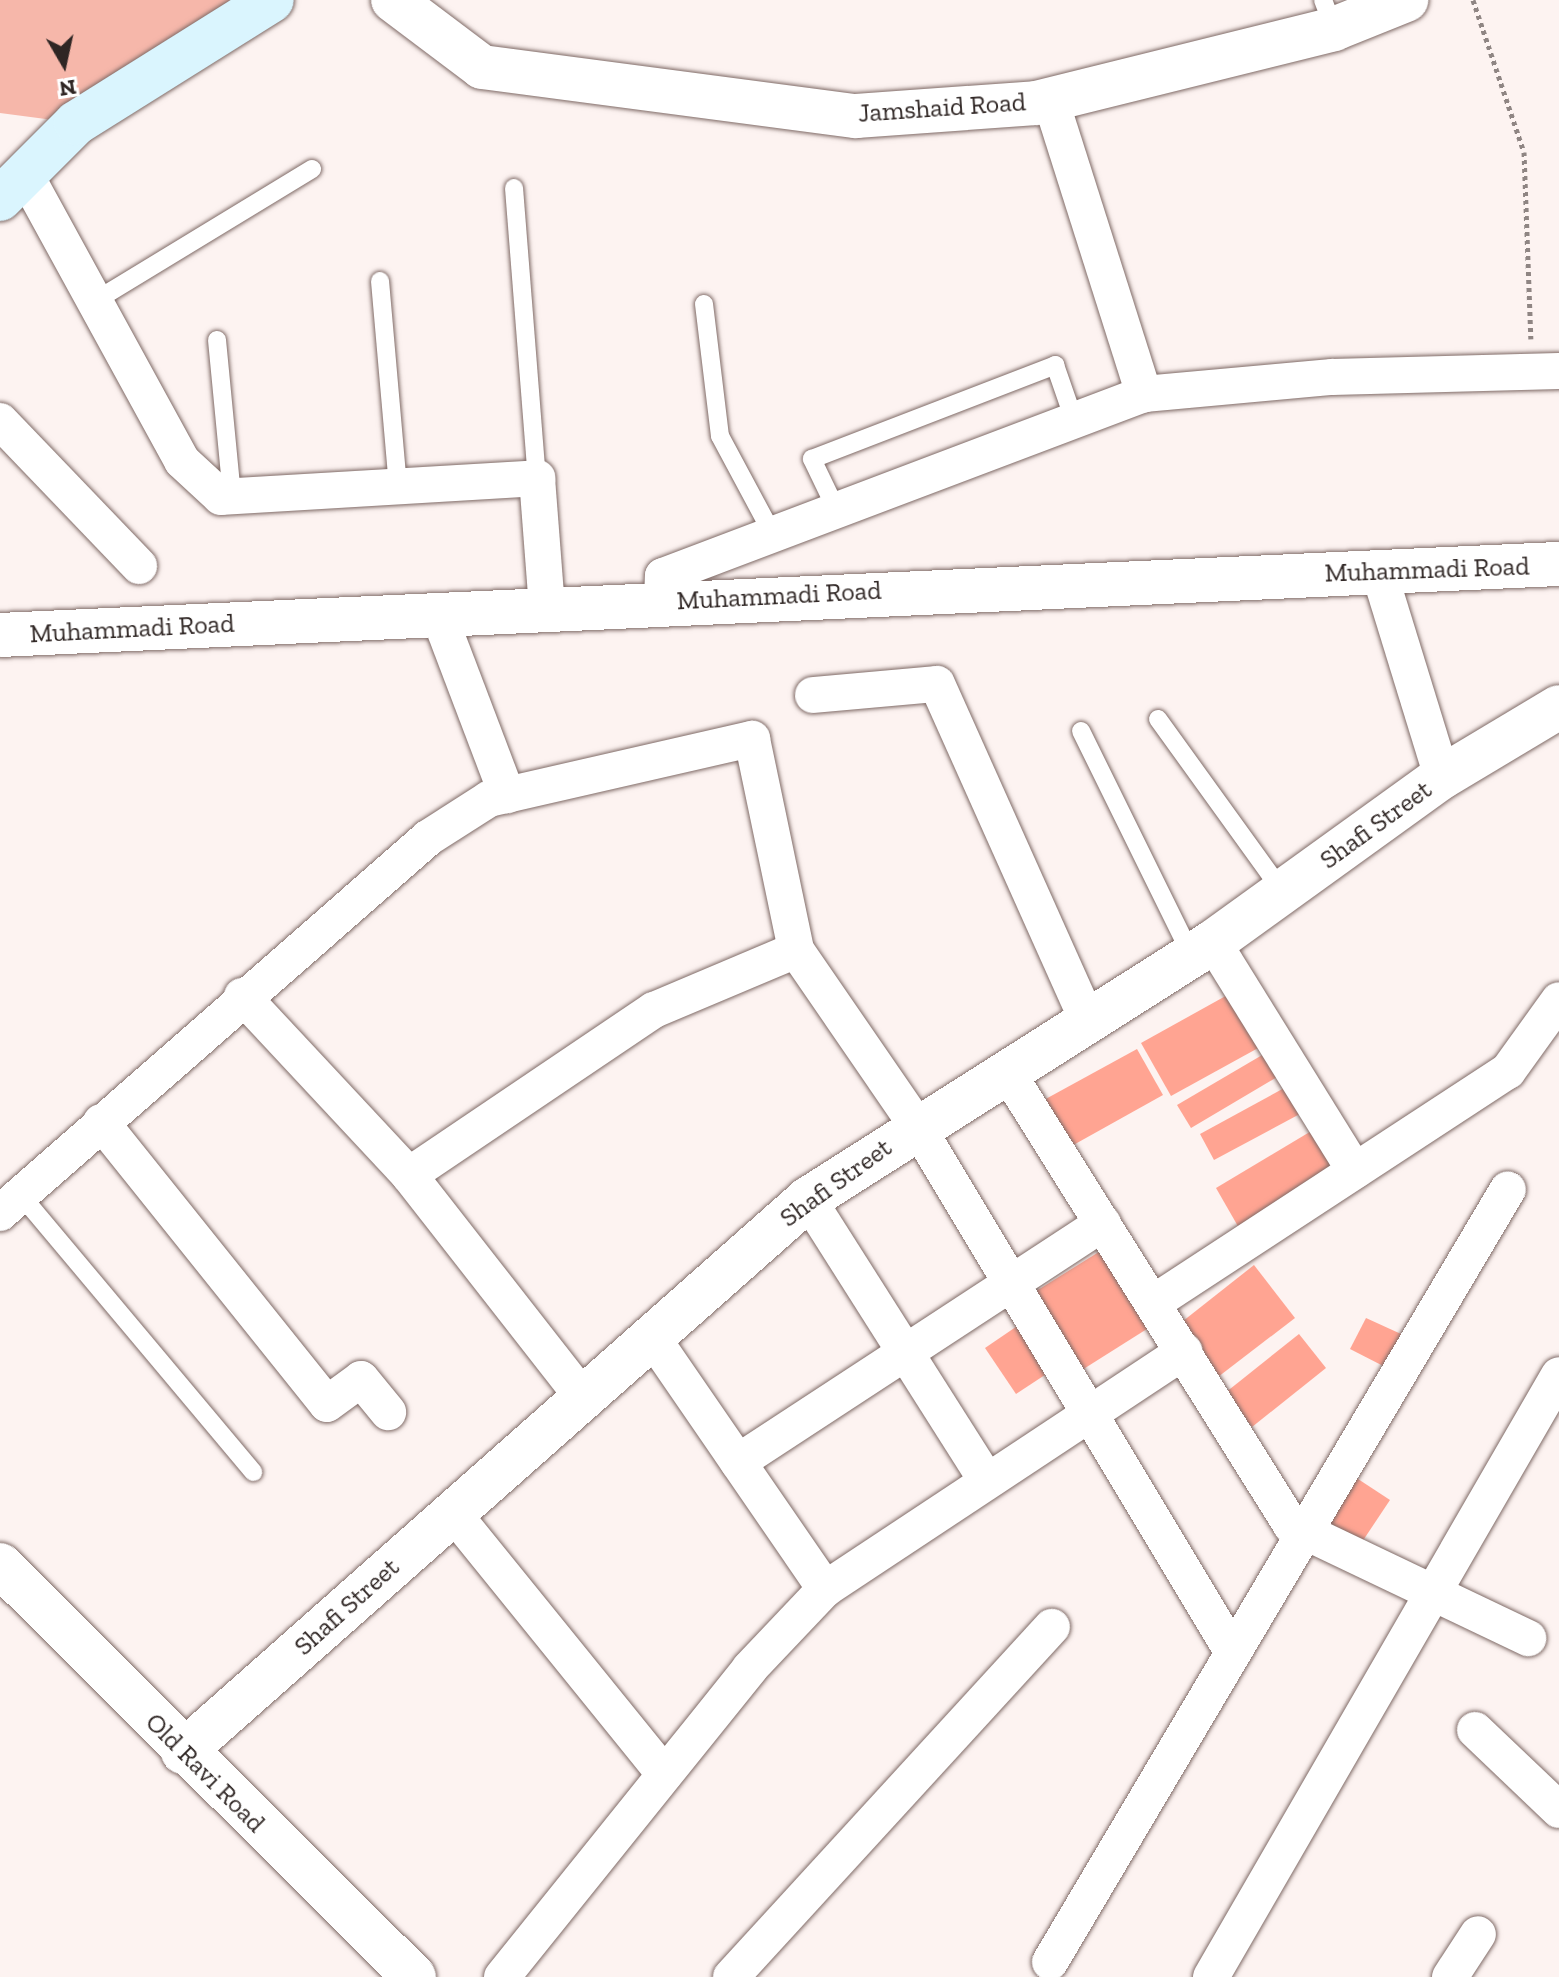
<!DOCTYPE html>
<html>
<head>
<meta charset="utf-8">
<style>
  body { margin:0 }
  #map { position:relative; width:1559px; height:1977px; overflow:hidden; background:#fdf3f1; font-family:"Zilla Slab",serif }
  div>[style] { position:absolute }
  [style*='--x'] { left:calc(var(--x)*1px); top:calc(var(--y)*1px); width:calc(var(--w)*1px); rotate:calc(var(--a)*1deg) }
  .green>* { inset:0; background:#f6b7aa }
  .building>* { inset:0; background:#ffa492 }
  .path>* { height:5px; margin-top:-2.5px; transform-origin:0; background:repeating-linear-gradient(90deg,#8f8583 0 4px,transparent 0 8px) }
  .roads { filter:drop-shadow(0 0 2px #7f6a66) drop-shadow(0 0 2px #7f6a66) }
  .service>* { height:18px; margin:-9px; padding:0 9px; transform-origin:9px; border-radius:9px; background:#fff }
  .minor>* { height:36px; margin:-18px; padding:0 18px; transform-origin:18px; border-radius:18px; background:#fff }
  .tertiary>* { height:44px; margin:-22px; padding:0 22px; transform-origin:22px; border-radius:22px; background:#fff }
  .secondary>* { height:44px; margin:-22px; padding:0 22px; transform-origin:22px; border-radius:22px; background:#daf5fe }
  span { translate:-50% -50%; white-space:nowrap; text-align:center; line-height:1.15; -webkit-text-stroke:6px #fff; paint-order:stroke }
  .street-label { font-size:26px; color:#2f2624 }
  .north { position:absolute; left:24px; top:24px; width:80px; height:80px; -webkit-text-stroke:6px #fff; paint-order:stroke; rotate:171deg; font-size:22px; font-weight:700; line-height:32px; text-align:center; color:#2f2624 }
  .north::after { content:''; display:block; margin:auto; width:28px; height:36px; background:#2f2624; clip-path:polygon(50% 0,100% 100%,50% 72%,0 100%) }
</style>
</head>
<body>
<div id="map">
  <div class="green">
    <i style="clip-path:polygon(0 0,272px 0,76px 123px,0 113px)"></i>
  </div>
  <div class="building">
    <i style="clip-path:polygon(1231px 993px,1260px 1047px,1171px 1096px,1141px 1043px)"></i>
    <i style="clip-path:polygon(1276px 1047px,1289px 1070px,1191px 1128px,1177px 1105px)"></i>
    <i style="clip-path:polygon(1137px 1049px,1163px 1095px,1068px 1148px,1042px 1101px)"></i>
    <i style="clip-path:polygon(1297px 1081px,1311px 1108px,1214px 1160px,1200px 1134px)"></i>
    <i style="clip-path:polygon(1318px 1127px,1345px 1173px,1243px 1235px,1216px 1188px)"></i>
    <i style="clip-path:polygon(1110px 1245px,1158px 1322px,1074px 1375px,1025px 1298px)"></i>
    <i style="clip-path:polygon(1254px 1265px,1295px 1318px,1218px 1377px,1178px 1325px)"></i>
    <i style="clip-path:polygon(1366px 1318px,1412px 1339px,1395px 1372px,1350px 1349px)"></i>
    <i style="clip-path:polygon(1026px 1320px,1057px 1367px,1016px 1394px,985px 1348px)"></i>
    <i style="clip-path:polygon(1299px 1334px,1326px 1368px,1252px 1427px,1225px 1393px)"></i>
    <i style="clip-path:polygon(1355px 1477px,1390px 1500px,1358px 1548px,1324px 1527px)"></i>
  </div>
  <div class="path">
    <i style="--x:1473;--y:0;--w:160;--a:71.5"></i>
    <i style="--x:1524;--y:152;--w:187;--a:87.9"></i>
  </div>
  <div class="roads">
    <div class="service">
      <i style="--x:1323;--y:0;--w:31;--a:69"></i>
      <i style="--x:514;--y:188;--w:291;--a:85.5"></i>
      <i style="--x:380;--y:281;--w:207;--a:85"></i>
      <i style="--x:95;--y:301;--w:254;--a:-31.3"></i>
      <i style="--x:704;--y:304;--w:133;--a:83.1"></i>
      <i style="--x:720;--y:436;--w:112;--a:61.8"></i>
      <i style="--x:217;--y:340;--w:158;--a:84.5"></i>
      <i style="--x:837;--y:511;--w:58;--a:-115.7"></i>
      <i style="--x:812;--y:459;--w:261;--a:-21.1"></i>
      <i style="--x:1055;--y:365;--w:58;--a:70.9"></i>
      <i style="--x:1158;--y:719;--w:213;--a:54.2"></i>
      <i style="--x:1081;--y:731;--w:250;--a:63.8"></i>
      <i style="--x:20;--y:1194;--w:363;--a:50"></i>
    </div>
    <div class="minor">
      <i style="--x:1050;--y:98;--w:311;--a:72.4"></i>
      <i style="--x:25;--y:174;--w:327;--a:61.3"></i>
      <i style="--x:182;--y:461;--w:53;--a:42.7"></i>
      <i style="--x:221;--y:497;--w:317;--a:-3.4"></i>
      <i style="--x:537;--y:478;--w:129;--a:85.6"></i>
      <i style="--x:0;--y:421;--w:201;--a:46.2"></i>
      <i style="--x:1379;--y:572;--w:214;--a:72.9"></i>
      <i style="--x:662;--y:602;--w:26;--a:-88"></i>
      <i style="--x:663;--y:576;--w:514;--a:-20.73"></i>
      <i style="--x:1144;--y:394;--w:189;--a:-5.2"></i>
      <i style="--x:1332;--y:377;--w:227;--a:-1.5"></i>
      <i style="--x:438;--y:613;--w:195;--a:69.2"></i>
      <i style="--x:813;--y:695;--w:124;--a:-5.1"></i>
      <i style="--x:937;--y:684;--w:368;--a:65.9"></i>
      <i style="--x:1213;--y:942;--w:269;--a:58.2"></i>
      <i style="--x:242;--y:996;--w:245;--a:47"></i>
      <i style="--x:409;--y:1175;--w:283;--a:52"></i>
      <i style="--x:1006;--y:1070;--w:537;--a:57.94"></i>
      <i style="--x:1291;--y:1525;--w:263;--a:25.5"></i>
      <i style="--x:101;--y:1122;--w:361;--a:51.3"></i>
      <i style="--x:327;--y:1404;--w:42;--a:-36.3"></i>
      <i style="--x:361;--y:1379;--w:43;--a:50.7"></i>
      <i style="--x:409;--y:1175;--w:295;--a:-34"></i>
      <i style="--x:654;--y:1010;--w:154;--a:-22.9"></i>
      <i style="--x:808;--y:1199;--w:332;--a:57.6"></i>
      <i style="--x:0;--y:1213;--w:569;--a:-41.22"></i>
      <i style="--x:428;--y:838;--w:72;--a:-32.6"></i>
      <i style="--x:489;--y:799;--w:270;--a:-12.9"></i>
      <i style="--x:752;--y:739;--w:216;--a:78.2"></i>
      <i style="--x:796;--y:950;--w:214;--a:55.5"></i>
      <i style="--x:917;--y:1126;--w:614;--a:59.05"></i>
      <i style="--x:1153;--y:1303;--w:424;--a:-33.2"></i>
      <i style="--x:1508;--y:1071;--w:87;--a:-54.3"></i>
      <i style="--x:652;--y:1337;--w:306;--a:55.5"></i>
      <i style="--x:738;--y:1462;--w:436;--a:-33.2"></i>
      <i style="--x:453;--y:1513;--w:336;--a:51"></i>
      <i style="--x:1475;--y:1730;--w:116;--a:43.6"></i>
      <i style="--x:1050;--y:1962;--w:898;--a:-59.35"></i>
      <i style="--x:502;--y:1977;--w:396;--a:-51.2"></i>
      <i style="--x:750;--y:1668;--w:109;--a:-46.5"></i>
      <i style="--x:825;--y:1589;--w:431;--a:-33.5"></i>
      <i style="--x:731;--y:1977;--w:475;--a:-47.5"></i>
      <i style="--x:1211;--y:1977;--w:695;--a:-59.97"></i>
      <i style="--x:1450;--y:1977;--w:51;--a:-56.9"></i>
    </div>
    <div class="tertiary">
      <i style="--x:393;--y:0;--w:111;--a:37"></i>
      <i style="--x:482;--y:67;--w:377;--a:7.5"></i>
      <i style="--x:856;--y:116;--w:180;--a:-4.1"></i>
      <i style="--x:1036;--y:103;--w:307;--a:-13.9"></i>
      <i style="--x:1334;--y:29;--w:78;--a:-21.9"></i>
      <i style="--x:0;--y:635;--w:1561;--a:-2.61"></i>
      <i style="--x:0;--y:1565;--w:584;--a:44.86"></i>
      <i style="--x:183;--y:1752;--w:835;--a:-41.5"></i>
      <i style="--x:808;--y:1199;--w:480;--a:-32.4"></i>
      <i style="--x:1213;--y:942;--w:282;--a:-35.8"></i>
      <i style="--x:1442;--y:777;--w:136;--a:-30.9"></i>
    </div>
    <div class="secondary">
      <i style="--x:0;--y:199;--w:107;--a:-45"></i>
      <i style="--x:76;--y:123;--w:231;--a:-32.1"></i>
    </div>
  </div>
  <div class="street-label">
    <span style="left:942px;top:108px;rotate:-4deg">Jamshaid Road</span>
    <span style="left:1427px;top:570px;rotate:-2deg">Muhammadi Road</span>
    <span style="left:779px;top:596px;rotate:-3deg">Muhammadi Road</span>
    <span style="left:132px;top:629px;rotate:-3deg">Muhammadi Road</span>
    <span style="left:1376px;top:825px;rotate:-36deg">Shafi Street</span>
    <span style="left:836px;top:1183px;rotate:-36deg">Shafi Street</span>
    <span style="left:347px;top:1607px;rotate:-42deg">Shafi Street</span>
    <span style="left:205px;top:1773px;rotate:45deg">Old Ravi Road</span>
  </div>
  <div class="north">N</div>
</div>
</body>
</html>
